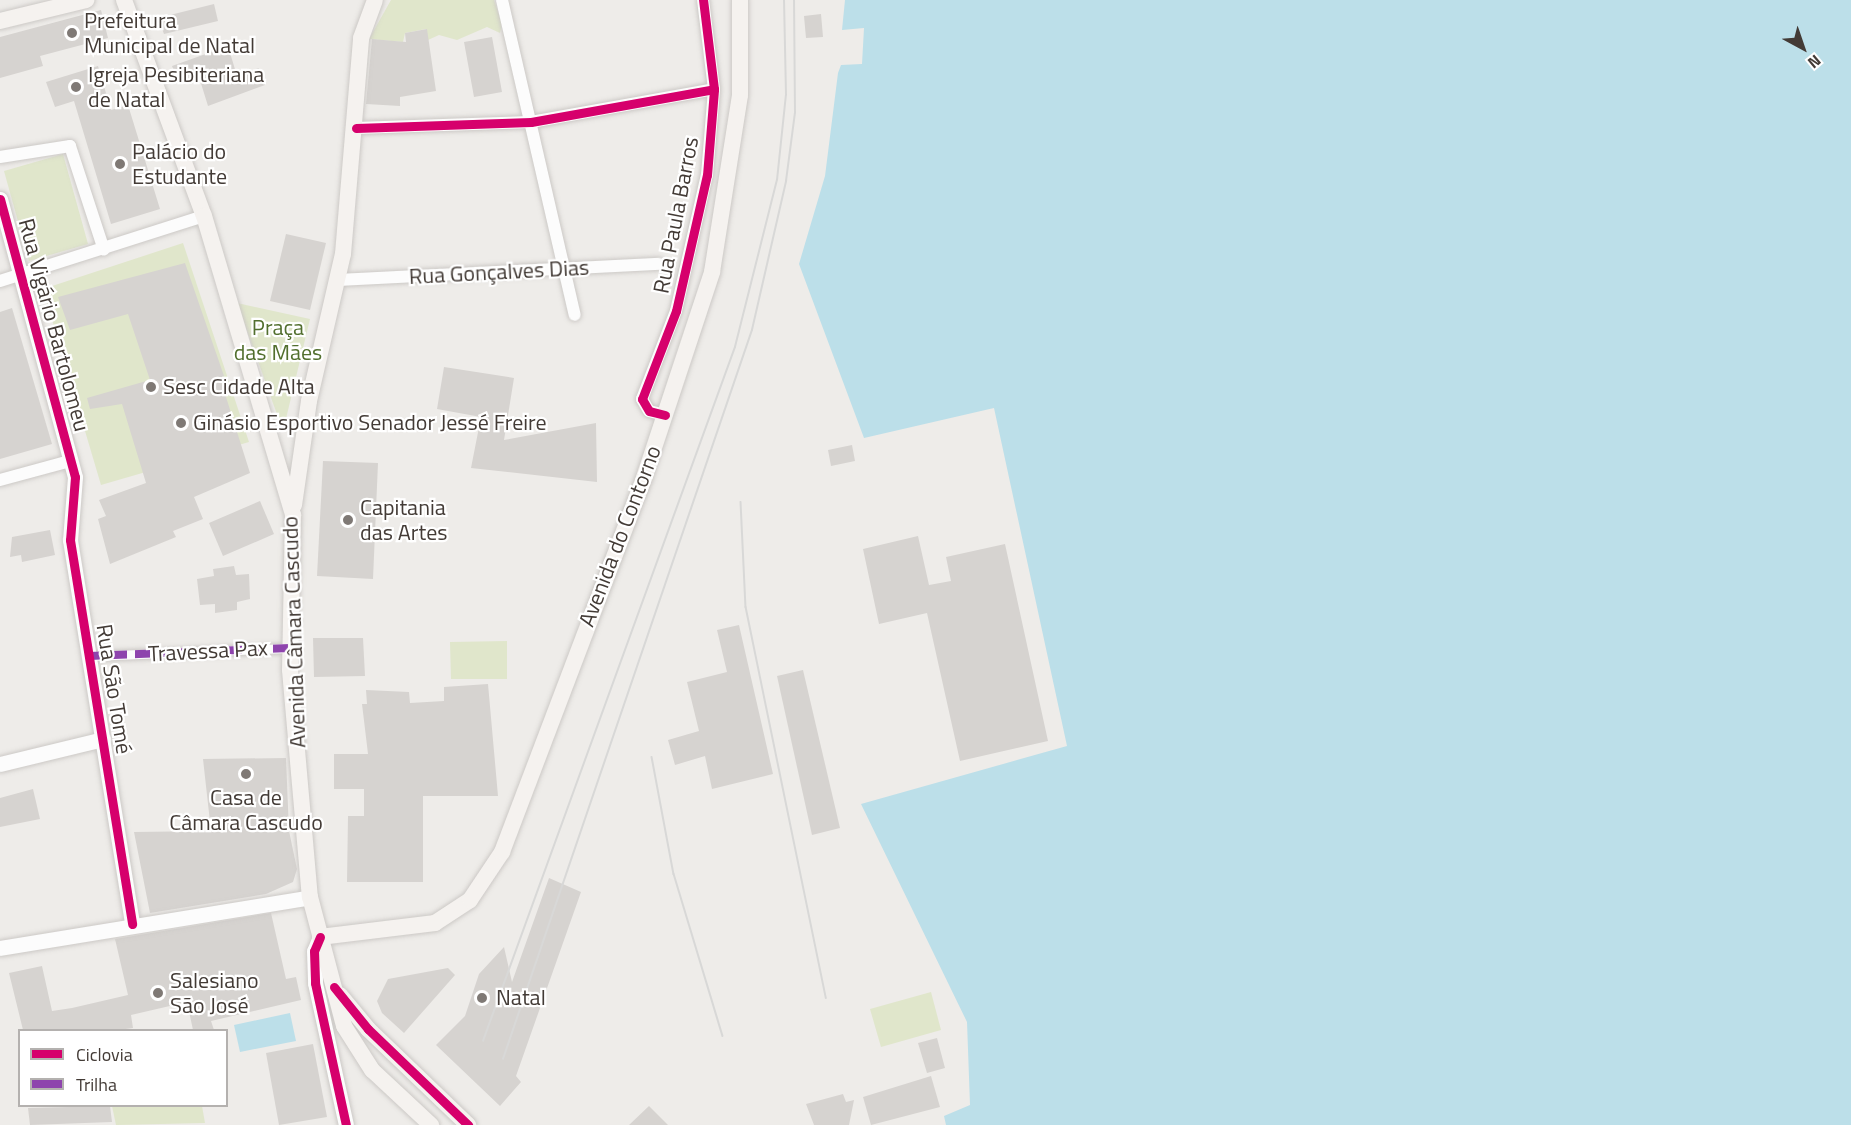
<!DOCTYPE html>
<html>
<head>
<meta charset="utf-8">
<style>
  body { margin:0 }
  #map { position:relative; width:1851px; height:1125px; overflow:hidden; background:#eeece9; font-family:"Titillium Web",sans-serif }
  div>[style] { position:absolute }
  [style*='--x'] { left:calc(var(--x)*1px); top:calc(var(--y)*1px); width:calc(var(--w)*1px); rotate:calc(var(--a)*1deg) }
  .green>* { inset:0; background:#e0e6cb }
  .water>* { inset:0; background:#bcdfe9 }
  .building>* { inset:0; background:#d6d3d0 }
  .roads { filter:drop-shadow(0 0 2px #ccc9c6) drop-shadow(0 0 2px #ccc9c6) }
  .pedestrian>* { height:9px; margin:-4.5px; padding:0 4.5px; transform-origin:4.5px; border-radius:4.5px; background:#fcfcfc }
  .minor>* { height:12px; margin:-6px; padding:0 6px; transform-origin:6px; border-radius:6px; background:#fcfcfc }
  .tertiary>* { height:15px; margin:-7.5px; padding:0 7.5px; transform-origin:7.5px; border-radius:7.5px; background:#fcfcfc }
  .secondary>* { height:16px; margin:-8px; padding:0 8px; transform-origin:8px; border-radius:8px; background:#f5f2ef }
  .tram>* { height:1.5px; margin:-0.75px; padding:0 0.75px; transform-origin:0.75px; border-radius:0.75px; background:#d8d8d7 }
  .quiet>* { height:8px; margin-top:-4px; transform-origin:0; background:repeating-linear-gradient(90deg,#8e44ad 0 15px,transparent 0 23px) }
  .cycleway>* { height:9px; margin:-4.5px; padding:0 4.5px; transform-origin:4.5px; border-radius:4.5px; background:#d6006c }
  .dots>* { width:16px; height:16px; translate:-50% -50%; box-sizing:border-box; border:3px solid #fff; border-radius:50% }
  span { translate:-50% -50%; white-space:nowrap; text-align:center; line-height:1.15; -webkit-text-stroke:4.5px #fff; paint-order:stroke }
  .poi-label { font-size:22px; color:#433b36 }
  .left { translate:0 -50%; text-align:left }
  .street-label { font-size:22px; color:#433b36 }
  .park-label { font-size:22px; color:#526f2e }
  .legend { position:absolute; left:18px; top:1029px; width:210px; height:78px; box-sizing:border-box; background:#fff; border:2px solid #b4b1af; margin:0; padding:8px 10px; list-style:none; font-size:18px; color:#433b36 }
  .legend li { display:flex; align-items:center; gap:12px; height:30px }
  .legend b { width:30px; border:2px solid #b4b1af }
  .north { position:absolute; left:1773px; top:18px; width:60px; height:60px; -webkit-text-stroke:4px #fff; paint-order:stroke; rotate:140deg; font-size:16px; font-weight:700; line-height:24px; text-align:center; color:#433b36 }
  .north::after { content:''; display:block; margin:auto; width:21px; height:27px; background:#433b36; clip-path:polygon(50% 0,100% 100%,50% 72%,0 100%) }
</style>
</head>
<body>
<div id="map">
  <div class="green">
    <i style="clip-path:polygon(391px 0,494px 0,502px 24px,500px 33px,487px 27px,457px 40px,439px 35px,428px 40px,426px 29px,405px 33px,403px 42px,369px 39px)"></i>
    <i style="clip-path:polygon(63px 154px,88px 244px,29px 261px,4px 171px)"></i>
    <i style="clip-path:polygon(183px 243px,249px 442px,101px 485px,43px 289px)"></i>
    <i style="clip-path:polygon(237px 303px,310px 319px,283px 431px)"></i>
    <i style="clip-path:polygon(507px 641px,507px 679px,451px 679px,450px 642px)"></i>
    <i style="clip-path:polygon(931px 992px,941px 1030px,881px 1047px,870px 1009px)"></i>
    <i style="clip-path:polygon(112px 1106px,202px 1106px,205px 1123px,116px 1125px)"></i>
  </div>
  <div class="water">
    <i style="clip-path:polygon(845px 0,1851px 0,1851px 1125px,946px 1125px,944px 1116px,970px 1105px,967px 1022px,861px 804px,1067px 746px,994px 408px,864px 438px,799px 264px,825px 176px,838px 73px,841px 65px,862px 64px,864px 28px,842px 30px)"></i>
    <i style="clip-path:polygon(290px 1013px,296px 1041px,240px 1052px,234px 1025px)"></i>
  </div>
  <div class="building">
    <i style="clip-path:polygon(214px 4px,218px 21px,164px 34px,158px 18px)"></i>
    <i style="clip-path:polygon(101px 10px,108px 38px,40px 56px,43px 66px,0 78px,0 37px)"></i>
    <i style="clip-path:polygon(821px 14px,823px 37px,806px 38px,804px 16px)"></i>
    <i style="clip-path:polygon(427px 29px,436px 91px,400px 97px,400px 106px,366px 104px,372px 39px,406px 42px,405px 33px)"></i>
    <i style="clip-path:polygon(492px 37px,502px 92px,474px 97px,464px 42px)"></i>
    <i style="clip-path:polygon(228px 46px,237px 76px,259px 68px,265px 85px,208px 106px,199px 77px,179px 83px,172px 66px)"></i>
    <i style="clip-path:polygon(98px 66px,111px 110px,128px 105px,160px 209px,111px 224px,74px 101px,55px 107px,46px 82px)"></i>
    <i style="clip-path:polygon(286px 234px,326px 243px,310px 310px,270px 301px)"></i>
    <i style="clip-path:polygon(185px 263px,224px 376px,220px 378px,250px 473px,194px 497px,203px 519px,173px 531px,176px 537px,110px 564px,98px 519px,106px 516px,99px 500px,146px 483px,122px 404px,90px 409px,87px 398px,150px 380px,128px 314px,70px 330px,58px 297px)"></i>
    <i style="clip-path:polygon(12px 308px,52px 444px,0 459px,0 312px)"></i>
    <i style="clip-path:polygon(444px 367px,514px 378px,504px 440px,596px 423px,597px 482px,471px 468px,481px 417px,437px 409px)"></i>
    <i style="clip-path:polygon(852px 445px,855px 461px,831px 466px,828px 450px)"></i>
    <i style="clip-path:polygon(323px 461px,378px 463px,373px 579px,317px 576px)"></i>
    <i style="clip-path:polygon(260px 501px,274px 534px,223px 556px,209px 523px)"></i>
    <i style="clip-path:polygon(50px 530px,55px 555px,22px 562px,21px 555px,10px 557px,12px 537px)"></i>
    <i style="clip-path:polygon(918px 536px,929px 585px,951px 581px,946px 557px,1005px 544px,1048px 741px,960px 761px,927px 613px,879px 624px,863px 549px)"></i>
    <i style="clip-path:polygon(234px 566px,236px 575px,249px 574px,250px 599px,237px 602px,237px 610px,215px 613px,215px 604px,200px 605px,197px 579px,214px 576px,213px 569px)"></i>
    <i style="clip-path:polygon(739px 625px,773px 774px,712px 789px,705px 756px,675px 765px,668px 740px,699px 731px,687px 682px,727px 672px,717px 630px)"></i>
    <i style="clip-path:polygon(313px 638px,363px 638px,365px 676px,314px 677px)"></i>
    <i style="clip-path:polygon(803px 670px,840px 828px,812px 835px,777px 676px)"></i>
    <i style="clip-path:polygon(488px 684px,498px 796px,423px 796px,423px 882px,347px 882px,348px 816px,364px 816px,364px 789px,334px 789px,334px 754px,368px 754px,362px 704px,367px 704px,366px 690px,409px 692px,410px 703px,444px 701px,444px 687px)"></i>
    <i style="clip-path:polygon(286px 758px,289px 831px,297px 869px,293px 882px,266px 894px,150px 913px,134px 832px,211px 831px,203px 759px)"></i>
    <i style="clip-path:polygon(33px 789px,40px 819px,0 827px,0 798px)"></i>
    <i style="clip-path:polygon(549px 878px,581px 892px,516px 1076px,521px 1082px,500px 1106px,436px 1045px,465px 1016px,479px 974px,504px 947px,512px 982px)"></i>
    <i style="clip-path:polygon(271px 913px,286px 979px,296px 977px,301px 1000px,211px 1021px,214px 1030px,193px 1030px,187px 1002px,131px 1015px,133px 1028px,118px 1030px,23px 1030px,9px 973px,42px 966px,52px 1011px,72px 1008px,128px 995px,115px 939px)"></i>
    <i style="clip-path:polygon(448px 968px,455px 975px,404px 1033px,382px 1013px,377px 1001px,388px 979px)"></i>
    <i style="clip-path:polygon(937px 1038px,945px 1068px,927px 1073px,918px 1043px)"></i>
    <i style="clip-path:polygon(313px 1044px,327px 1117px,279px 1125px,266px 1053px)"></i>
    <i style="clip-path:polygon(931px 1076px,940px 1107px,871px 1125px,863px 1097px)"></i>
    <i style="clip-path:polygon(843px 1094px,846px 1102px,854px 1100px,849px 1125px,814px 1125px,806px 1104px)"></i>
    <i style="clip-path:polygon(110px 1106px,112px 1122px,30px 1125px,28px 1108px)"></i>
    <i style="clip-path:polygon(649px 1106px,668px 1125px,629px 1125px)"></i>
  </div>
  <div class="roads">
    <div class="pedestrian">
      <i style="--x:89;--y:656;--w:201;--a:-2.3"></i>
    </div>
    <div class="minor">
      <i style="--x:502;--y:0;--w:323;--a:77"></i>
      <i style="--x:356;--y:128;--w:175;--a:-2"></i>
      <i style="--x:531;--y:122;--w:186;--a:-10.2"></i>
      <i style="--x:0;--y:157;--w:71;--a:-8.9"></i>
      <i style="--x:70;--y:146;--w:109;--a:71.9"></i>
      <i style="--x:339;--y:280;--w:320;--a:-2.9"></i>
      <i style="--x:0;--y:281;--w:214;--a:-17.7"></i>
      <i style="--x:665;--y:415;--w:16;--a:-166"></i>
      <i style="--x:649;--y:411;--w:14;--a:-120"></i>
      <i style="--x:642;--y:399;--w:94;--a:-68.9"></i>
      <i style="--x:676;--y:311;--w:139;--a:-77.2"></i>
      <i style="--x:707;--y:175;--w:86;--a:-85.3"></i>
      <i style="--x:714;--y:89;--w:90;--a:-97"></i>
      <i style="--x:0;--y:480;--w:73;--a:-15.2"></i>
    </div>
    <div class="tertiary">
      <i style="--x:0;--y:199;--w:288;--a:74.9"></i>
      <i style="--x:75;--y:477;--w:63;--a:94.5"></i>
      <i style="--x:70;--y:540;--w:389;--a:80.8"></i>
      <i style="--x:0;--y:764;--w:106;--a:-13.6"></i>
      <i style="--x:320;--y:937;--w:15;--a:113"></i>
      <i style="--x:314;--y:951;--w:32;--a:88"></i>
      <i style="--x:315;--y:983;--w:145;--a:77.7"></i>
      <i style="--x:0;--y:948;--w:314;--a:-9.3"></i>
    </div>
    <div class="secondary">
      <i style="--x:124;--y:0;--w:230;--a:69.7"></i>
      <i style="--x:204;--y:216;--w:312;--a:73.4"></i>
      <i style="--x:293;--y:515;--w:155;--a:91.1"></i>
      <i style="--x:290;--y:670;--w:228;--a:85"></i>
      <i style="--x:310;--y:897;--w:133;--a:75.2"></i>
      <i style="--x:344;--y:1026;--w:52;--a:57.5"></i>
      <i style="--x:372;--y:1070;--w:81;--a:43"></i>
      <i style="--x:0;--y:21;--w:89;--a:-13.7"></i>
      <i style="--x:294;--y:505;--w:105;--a:-81.8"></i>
      <i style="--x:309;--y:401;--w:151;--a:-77"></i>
      <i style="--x:343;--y:254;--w:217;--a:-85.2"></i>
      <i style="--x:361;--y:38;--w:40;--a:-69.8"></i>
      <i style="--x:320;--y:937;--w:116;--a:-6.9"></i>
      <i style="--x:435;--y:923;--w:42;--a:-33.3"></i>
      <i style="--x:470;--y:900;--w:58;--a:-56.3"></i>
      <i style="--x:502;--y:852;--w:400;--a:-69.2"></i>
      <i style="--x:644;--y:478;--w:217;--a:-71.7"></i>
      <i style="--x:712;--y:272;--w:179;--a:-81"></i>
      <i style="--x:740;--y:95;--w:95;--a:-90"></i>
      <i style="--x:340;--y:995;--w:44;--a:50.5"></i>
      <i style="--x:368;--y:1029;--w:139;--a:43.8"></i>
    </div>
  </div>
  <div class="tram">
    <i style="--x:741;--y:502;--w:105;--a:87.3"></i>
    <i style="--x:746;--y:607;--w:399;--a:78.4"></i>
    <i style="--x:652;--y:757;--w:119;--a:79.4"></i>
    <i style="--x:674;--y:874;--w:169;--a:73.2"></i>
    <i style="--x:483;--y:1041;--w:738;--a:-70.04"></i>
    <i style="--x:735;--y:347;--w:172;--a:-75.9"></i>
    <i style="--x:777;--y:180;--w:85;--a:-84"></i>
    <i style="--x:786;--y:95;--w:95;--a:-91.2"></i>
    <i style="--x:503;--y:1059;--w:770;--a:-71.14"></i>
    <i style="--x:752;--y:330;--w:153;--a:-77.1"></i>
    <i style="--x:786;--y:181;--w:69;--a:-82.5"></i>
    <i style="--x:795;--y:113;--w:113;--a:-90.5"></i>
  </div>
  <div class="quiet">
    <i style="--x:89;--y:656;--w:201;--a:-2.3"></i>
  </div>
  <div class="cycleway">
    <i style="--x:356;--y:128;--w:175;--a:-2"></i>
    <i style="--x:531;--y:122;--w:186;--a:-10.2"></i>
    <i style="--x:0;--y:199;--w:288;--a:74.9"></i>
    <i style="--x:75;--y:477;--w:63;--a:94.5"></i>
    <i style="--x:70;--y:540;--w:389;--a:80.8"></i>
    <i style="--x:665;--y:415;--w:16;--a:-166"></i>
    <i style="--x:649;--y:411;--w:14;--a:-120"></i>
    <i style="--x:642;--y:399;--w:94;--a:-68.9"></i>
    <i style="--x:676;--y:311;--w:139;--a:-77.2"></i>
    <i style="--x:707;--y:175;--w:86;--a:-85.3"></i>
    <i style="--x:714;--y:89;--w:90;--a:-97"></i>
    <i style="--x:320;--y:937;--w:15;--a:113"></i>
    <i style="--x:314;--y:951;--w:32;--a:88"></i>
    <i style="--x:315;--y:983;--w:145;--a:77.7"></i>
    <i style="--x:334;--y:987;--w:54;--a:51"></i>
    <i style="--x:368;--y:1029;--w:139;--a:43.8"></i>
  </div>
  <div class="dots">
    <i style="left:72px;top:33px;background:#7f7975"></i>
    <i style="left:76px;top:87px;background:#7f7975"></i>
    <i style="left:120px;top:164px;background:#7f7975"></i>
    <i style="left:151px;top:387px;background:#7f7975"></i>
    <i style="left:181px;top:423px;background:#7f7975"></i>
    <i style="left:348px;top:520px;background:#7f7975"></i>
    <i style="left:246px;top:774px;background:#7f7975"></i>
    <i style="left:158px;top:993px;background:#7f7975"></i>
    <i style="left:482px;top:998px;background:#7f7975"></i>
  </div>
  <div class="poi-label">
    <span class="left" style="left:84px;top:33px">Prefeitura<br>Municipal de Natal</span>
    <span class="left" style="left:88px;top:87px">Igreja Pesibiteriana<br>de Natal</span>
    <span class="left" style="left:132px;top:164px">Palácio do<br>Estudante</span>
    <span class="left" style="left:163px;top:387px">Sesc Cidade Alta</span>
    <span class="left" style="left:193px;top:423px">Ginásio Esportivo Senador Jessé Freire</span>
    <span class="left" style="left:360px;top:520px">Capitania<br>das Artes</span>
    <span style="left:246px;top:810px">Casa de<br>Câmara Cascudo</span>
    <span class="left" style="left:170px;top:993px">Salesiano<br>São José</span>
    <span class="left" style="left:496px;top:998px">Natal</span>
  </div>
  <div class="street-label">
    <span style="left:676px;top:215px;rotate:-79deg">Rua Paula Barros</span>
    <span style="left:499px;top:272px;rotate:-3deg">Rua Gonçalves Dias</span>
    <span style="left:54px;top:325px;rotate:75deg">Rua Vigário Bartolomeu</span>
    <span style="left:620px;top:536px;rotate:-69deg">Avenida do Contorno</span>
    <span style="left:294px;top:632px;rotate:-92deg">Avenida Câmara Cascudo</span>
    <span style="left:208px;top:651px;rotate:-3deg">Travessa Pax</span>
    <span style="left:114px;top:689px;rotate:81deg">Rua São Tomé</span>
  </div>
  <div class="park-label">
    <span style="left:278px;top:340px">Praça<br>das Mães</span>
  </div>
  <ul class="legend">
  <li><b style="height:8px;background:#d6006c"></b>Ciclovia</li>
  <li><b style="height:8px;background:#8e44ad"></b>Trilha</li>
  </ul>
  <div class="north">N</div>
</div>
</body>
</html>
